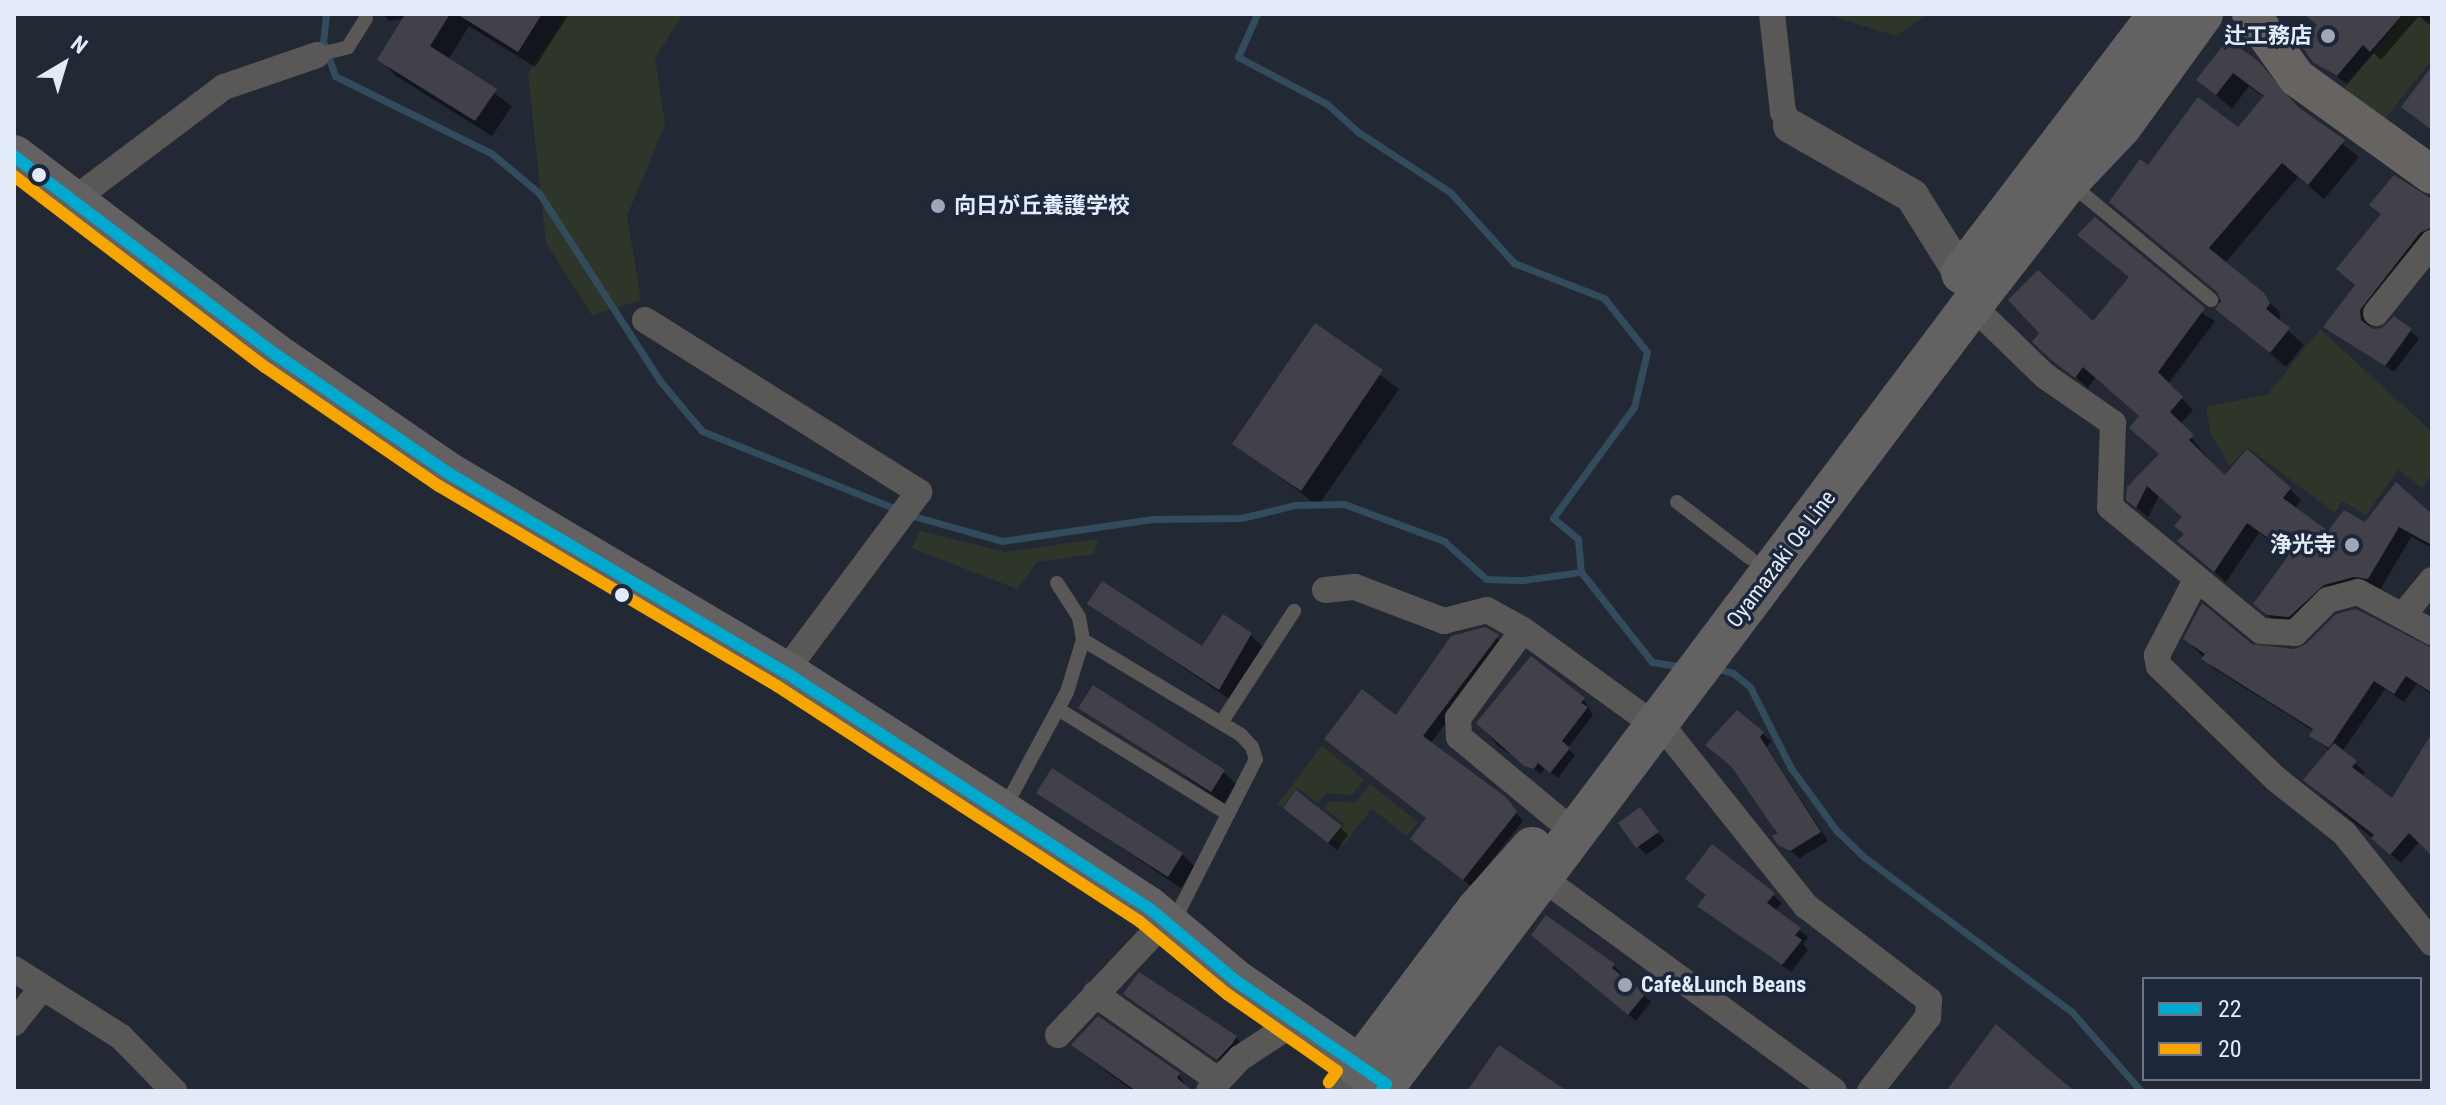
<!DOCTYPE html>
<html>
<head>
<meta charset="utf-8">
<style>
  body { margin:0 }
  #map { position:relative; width:2446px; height:1105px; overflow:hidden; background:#232934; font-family:"Roboto Condensed","Noto Sans JP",sans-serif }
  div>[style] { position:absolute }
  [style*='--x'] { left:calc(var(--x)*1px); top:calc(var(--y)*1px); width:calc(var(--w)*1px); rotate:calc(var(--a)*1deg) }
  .green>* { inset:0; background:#2e3629 }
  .shadow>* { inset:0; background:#0007 }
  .stream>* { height:7px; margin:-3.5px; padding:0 3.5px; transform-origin:3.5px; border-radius:3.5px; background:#324b5d }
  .building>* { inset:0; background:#424049 }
  .service>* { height:14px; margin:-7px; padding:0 7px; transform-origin:7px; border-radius:7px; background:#5a5857 }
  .minor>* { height:26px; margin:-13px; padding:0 13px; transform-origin:13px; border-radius:13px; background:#5a5857 }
  .tertiary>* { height:34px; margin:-17px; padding:0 17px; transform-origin:17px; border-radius:17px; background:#5a5857 }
  .secondary>* { height:38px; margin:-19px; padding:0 19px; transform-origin:19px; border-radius:19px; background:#666361 }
  .primary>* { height:42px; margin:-21px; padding:0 21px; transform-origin:21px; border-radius:21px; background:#646162 }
  .bus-1>* { height:12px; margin:-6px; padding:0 6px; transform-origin:6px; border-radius:6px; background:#00a9ce }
  .bus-2>* { height:12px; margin:-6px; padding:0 6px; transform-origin:6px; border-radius:6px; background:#f7a600 }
  .dots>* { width:22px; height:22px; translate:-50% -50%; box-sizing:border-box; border:4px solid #1c273b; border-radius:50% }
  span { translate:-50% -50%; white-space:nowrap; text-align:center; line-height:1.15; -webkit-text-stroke:7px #1c273b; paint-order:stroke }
  .poi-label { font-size:22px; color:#e3ebf9; font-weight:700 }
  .right { translate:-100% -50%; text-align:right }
  .left { translate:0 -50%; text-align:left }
  .street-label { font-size:22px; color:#e3ebf9 }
  .frame { position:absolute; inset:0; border:16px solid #e3ebf9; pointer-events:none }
  .legend { position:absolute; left:2142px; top:977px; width:280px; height:104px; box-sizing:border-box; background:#1c273b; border:2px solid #6c7587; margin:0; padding:10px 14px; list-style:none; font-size:24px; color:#e3ebf9 }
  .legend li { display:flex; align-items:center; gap:16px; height:40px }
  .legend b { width:40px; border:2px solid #6c7587 }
  .north { position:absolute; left:24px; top:24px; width:80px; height:80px; -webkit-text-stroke:6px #1c273b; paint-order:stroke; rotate:38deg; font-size:22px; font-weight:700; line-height:32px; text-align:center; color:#e3ebf9 }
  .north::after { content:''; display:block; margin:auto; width:28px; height:36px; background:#e3ebf9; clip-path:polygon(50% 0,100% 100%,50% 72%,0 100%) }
</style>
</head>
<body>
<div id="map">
  <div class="green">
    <i style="clip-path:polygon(566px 14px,683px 14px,655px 58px,665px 124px,627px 216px,641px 300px,592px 315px,546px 243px,528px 73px)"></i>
    <i style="clip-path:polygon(1826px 14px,1928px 14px,1896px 36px)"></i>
    <i style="clip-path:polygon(2405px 14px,2415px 14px,2432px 27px,2432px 60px,2377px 129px,2335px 99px)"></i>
    <i style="clip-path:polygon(2320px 329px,2432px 432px,2432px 474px,2422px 488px,2398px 470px,2366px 515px,2342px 501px,2335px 513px,2247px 447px,2230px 466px,2211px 435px,2206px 407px,2268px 394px)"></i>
    <i style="clip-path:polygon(920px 531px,1005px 552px,1098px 539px,1094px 554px,1037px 562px,1017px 589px,912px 548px)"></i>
    <i style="clip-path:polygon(1322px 746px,1364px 779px,1352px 795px,1326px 793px,1318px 803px,1298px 788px,1282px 807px,1277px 804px)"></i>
    <i style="clip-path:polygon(1370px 784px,1418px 822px,1407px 836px,1372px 809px,1342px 846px,1333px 839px,1345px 824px,1324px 808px,1330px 801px,1355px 803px)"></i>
  </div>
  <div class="shadow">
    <i style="clip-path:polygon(383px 14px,569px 14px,535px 67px,469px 26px,448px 60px,512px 106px,492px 136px,396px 76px,380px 59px,405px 18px,389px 21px)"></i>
    <i style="clip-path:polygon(2305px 14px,2432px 14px,2432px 26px,2419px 16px,2381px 60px,2374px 53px,2347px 84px,2314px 61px,2319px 25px)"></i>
    <i style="clip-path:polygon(2228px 41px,2302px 113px,2359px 157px,2324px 199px,2298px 177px,2225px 263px,2279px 311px,2281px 324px,2304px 345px,2286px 367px,2218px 309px,2221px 295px,2111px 202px,2148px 168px,2239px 130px,2265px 98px,2249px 86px,2232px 109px,2199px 80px)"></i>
    <i style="clip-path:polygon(2419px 195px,2432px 197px,2432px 239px,2368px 319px,2372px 331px,2411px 331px,2419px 339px,2394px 372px,2326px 326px)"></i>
    <i style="clip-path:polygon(2091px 246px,2215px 321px,2168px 384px,2193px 410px,2180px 424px,2225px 478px,2290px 489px,2301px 500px,2295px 509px,2329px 534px,2432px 515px,2432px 548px,2411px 537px,2380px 590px,2281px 626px,2267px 615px,2291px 556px,2259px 533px,2226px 582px,2191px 553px,2184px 518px,2159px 496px,2148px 517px,2140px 511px,2128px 499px,2161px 455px,2141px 416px,2096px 377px,2088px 388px,2035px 341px,2093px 324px,2131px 278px)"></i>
    <i style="clip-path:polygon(1315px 326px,1399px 389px,1318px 506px,1235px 443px)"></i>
    <i style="clip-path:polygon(1089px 604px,1202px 648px,1250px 635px,1263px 647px,1231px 700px)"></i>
    <i style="clip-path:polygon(2203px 606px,2259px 649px,2432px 647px,2432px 695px,2417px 684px,2404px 702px,2385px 689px,2342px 752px,2365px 772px,2361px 777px,2392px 800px,2432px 743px,2432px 854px,2420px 841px,2401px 863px,2315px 789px,2330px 751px,2312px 736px,2314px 731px,2213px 668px,2186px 639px)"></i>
    <i style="clip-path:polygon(1484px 629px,1505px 644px,1430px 744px,1506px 799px,1523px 821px,1471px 886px,1420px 846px,1428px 819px,1396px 718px)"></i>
    <i style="clip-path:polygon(1532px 659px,1584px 700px,1593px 715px,1568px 748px,1575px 755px,1558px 778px,1545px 768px,1541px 774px,1498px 746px,1479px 723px)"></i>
    <i style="clip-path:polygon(1081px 707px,1223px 772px,1236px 784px,1224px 803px)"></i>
    <i style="clip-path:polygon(1737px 713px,1771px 741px,1767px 747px,1828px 841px,1800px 858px,1779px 844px)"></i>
    <i style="clip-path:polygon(1039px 792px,1182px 854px,1195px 867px,1181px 888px)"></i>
    <i style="clip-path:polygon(1640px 809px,1665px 841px,1646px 855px,1638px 846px)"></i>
    <i style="clip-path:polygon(1294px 816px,1340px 827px,1348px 835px,1337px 850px)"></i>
    <i style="clip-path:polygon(1773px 895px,1782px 903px,1775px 911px,1808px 937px,1803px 944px,1808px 950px,1791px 972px,1699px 906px,1707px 896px)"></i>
    <i style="clip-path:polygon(1541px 942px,1613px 965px,1651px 1002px,1636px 1021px)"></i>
    <i style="clip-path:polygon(1140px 975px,1236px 1038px,1244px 1046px,1226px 1066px,1126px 994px)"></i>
    <i style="clip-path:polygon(1098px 1018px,1179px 1075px,1189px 1091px,1133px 1091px,1082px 1053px,1074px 1045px)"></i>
  </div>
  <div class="stream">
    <i style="--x:326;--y:14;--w:27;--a:96"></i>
    <i style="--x:323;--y:41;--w:37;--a:71"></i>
    <i style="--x:335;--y:76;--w:174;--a:26.3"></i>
    <i style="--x:491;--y:153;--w:62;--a:39.8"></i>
    <i style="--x:539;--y:193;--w:224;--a:57.2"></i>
    <i style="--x:660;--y:381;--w:65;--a:50"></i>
    <i style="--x:702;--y:431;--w:212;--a:21.9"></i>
    <i style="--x:1257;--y:14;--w:47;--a:113.8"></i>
    <i style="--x:1238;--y:57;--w:101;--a:27.8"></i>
    <i style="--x:1327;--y:104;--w:42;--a:42.1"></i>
    <i style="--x:1358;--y:132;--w:110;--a:33.1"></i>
    <i style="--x:1450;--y:192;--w:96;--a:48"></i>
    <i style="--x:1514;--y:263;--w:97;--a:21.3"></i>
    <i style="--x:1604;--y:298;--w:69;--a:51.5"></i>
    <i style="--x:1647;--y:352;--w:57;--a:103.3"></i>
    <i style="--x:1634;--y:407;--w:137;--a:126.1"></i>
    <i style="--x:1553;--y:518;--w:33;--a:40"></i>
    <i style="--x:1578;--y:539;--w:33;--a:85"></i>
    <i style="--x:910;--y:515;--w:96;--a:15.8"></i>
    <i style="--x:1002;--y:541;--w:152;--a:-8.3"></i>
    <i style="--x:1152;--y:519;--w:89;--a:-0.6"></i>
    <i style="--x:1241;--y:518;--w:56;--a:-13.5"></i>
    <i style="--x:1295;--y:505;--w:49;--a:-1.2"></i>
    <i style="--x:1344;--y:504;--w:107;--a:20.3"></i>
    <i style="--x:1444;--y:541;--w:57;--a:42.1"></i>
    <i style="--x:1486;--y:579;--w:37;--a:2"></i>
    <i style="--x:1523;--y:580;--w:59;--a:-7.9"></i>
    <i style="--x:1581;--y:572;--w:115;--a:51.7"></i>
    <i style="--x:1652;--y:662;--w:30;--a:9"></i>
    <i style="--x:1715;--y:668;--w:19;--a:16"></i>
    <i style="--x:1733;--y:673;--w:22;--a:39"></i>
    <i style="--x:1750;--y:687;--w:91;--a:63.2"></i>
    <i style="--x:1791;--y:768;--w:77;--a:54"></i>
    <i style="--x:1836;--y:830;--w:39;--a:44"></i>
    <i style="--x:1864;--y:857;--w:259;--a:36.7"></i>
    <i style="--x:2072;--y:1012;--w:105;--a:48.9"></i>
  </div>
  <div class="building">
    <i style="clip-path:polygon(405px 14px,450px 14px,430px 46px,497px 89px,475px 121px,377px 60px)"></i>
    <i style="clip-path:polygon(457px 14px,542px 14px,518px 52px)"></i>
    <i style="clip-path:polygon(2304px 14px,2403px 14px,2370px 52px,2363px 45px,2337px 76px,2313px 62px,2300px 44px,2317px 25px)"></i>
    <i style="clip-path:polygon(2228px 39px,2258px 61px,2298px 107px,2345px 140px,2308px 185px,2282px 163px,2209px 248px,2264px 293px,2270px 303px,2266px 309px,2290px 328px,2270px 353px,2215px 309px,2221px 301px,2217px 292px,2109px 202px,2140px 159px,2148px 165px,2198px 97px,2238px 127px,2264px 96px,2233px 73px,2216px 95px,2196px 80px)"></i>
    <i style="clip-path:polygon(2432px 66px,2432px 130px,2401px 107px)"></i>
    <i style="clip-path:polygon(2394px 175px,2432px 199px,2432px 227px,2420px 233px,2360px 310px,2361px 320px,2373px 329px,2382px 328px,2394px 316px,2412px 329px,2385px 366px,2323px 327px,2355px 285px,2336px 269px,2381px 214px,2369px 205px)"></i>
    <i style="clip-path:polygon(2095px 217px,2205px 308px,2158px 372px,2183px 397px,2170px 412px,2194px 435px,2189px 440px,2225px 475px,2247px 449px,2291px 488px,2283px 498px,2328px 531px,2344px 510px,2365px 522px,2396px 482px,2432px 514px,2432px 545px,2399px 527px,2368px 579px,2354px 577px,2324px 585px,2289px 617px,2267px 615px,2253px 604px,2289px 555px,2279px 546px,2247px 523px,2214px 572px,2177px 541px,2184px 534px,2174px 526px,2182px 517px,2147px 486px,2136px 508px,2126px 500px,2127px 487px,2159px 454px,2129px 428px,2139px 416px,2083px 367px,2075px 378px,2054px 362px,2032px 342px,2039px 333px,2008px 300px,2038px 270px,2093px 321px,2129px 277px,2077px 235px)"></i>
    <i style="clip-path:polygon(1315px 323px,1383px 370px,1301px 491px,1232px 444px)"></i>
    <i style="clip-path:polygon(1102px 581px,1202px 646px,1223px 614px,1252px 633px,1219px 690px,1087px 604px)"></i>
    <i style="clip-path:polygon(2202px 603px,2252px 644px,2294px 649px,2306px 644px,2336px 614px,2356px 609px,2432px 648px,2432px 693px,2406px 676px,2394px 694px,2374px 681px,2329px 748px,2309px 736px,2313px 729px,2201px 659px,2205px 654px,2183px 639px)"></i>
    <i style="clip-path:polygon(1485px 627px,1499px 635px,1423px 736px,1507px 798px,1517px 812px,1463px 880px,1410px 839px,1426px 818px,1324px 739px,1362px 689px,1396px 715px,1451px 636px)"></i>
    <i style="clip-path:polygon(1531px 656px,1585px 698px,1581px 703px,1588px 707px,1562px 741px,1570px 748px,1550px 773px,1538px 763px,1534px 769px,1524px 766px,1476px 723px)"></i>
    <i style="clip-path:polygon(1093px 685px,1225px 770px,1211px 792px,1078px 708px)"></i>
    <i style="clip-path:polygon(1737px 710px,1764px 732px,1760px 737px,1821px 832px,1790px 851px,1778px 845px,1772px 836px,1777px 833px,1731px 766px,1705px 745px)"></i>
    <i style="clip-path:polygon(2432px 733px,2432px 856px,2409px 833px,2390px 855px,2371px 838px,2374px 835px,2303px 780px,2334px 743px,2357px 761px,2352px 767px,2392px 798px)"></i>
    <i style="clip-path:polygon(1052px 768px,1183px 853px,1168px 877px,1036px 793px)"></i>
    <i style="clip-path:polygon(1296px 790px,1342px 826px,1328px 843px,1283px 808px)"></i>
    <i style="clip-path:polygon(1640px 807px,1659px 832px,1636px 848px,1618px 823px)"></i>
    <i style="clip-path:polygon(1712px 844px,1775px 893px,1767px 903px,1801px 928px,1795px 935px,1802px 940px,1782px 965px,1697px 906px,1706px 895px,1685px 879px)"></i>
    <i style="clip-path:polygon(1546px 915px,1615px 964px,1612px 968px,1645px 994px,1628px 1015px,1531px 935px)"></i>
    <i style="clip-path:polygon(1139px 972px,1237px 1036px,1232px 1044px,1217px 1060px,1123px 994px)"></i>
    <i style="clip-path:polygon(1098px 1016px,1180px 1073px,1177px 1078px,1193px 1091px,1136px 1091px,1071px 1045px)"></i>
    <i style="clip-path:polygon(1996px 1024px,2074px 1091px,1946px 1091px)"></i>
    <i style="clip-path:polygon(1499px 1045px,1567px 1091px,1467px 1091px)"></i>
  </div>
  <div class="service">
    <i style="--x:317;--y:55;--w:32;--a:-14"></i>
    <i style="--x:348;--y:47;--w:34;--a:-58"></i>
    <i style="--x:2071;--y:184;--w:182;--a:39.6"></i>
    <i style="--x:1677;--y:502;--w:92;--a:37.5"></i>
    <i style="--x:1057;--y:583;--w:40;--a:57.1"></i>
    <i style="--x:1079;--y:617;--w:23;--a:80"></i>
    <i style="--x:1083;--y:640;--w:184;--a:31"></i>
    <i style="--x:1241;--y:735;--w:16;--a:47"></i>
    <i style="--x:1252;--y:747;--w:13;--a:72"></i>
    <i style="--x:1256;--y:759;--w:168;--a:116.9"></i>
    <i style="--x:1180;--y:909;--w:14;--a:144"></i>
    <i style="--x:1058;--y:709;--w:200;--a:31.7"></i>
    <i style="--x:1221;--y:723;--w:134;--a:-56.9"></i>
    <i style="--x:1004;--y:809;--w:133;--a:-61.7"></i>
    <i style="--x:1067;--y:692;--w:54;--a:-72.9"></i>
  </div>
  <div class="minor">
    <i style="--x:1772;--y:14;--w:99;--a:83.6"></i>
    <i style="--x:1783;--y:112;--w:16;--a:63"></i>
    <i style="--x:72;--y:201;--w:190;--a:-36.9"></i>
    <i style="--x:224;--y:87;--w:98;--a:-19"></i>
    <i style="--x:1969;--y:290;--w:30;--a:62"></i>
    <i style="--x:1983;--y:316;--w:86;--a:44.1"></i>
    <i style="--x:2045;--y:376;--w:83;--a:34.7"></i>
    <i style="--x:2113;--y:423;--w:84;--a:92"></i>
    <i style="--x:2110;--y:507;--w:195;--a:39.4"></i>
    <i style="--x:2261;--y:631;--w:34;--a:3"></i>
    <i style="--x:2295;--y:633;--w:47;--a:-45"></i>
    <i style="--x:2328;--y:600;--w:31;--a:-15"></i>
    <i style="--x:2358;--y:592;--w:84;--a:28.4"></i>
    <i style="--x:2376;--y:313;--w:90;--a:-51.3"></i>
    <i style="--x:645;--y:320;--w:324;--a:32.1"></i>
    <i style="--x:919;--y:492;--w:224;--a:126.7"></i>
    <i style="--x:2196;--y:580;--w:85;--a:117.5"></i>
    <i style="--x:2157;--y:655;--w:11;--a:80"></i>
    <i style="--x:2159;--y:666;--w:163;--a:44"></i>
    <i style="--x:2276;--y:779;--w:87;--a:38.5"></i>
    <i style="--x:2344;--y:833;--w:141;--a:51.3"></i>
    <i style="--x:1325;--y:590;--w:30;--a:-6"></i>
    <i style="--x:1355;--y:587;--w:95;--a:20.9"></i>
    <i style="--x:1444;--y:621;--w:44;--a:-14.3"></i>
    <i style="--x:1487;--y:610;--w:41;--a:29.1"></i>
    <i style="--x:2404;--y:614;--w:44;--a:-50.5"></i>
    <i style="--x:1557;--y:818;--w:127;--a:-140.4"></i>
    <i style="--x:1459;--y:737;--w:19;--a:-93"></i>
    <i style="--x:1458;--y:718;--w:109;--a:-53.5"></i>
    <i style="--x:1523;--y:630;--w:183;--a:35.9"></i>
    <i style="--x:1671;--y:737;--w:216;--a:51.4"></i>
    <i style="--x:1806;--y:906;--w:155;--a:37.4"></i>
    <i style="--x:1929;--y:1000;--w:17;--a:93"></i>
    <i style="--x:1928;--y:1017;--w:94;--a:128.1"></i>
    <i style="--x:1530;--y:869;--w:376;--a:36.1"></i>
    <i style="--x:14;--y:969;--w:127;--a:32.4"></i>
    <i style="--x:121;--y:1037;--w:76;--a:45.5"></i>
    <i style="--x:1095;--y:994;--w:150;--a:35"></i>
    <i style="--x:14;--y:1023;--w:45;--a:-51.3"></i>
    <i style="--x:1058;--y:1035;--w:158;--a:-46.8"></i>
    <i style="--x:1209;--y:1091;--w:45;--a:-46.8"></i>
    <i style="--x:1240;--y:1058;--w:66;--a:-33.2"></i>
  </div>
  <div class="tertiary">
    <i style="--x:1790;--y:126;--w:141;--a:29.8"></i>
    <i style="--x:1912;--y:196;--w:92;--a:57.9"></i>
    <i style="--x:1342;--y:1091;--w:29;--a:-55"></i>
  </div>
  <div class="secondary">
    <i style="--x:2251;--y:14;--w:79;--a:54.3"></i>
    <i style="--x:2297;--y:78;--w:166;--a:35.7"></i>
  </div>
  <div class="primary">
    <i style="--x:14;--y:156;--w:328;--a:37.2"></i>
    <i style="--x:275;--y:354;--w:210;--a:34.5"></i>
    <i style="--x:448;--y:473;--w:391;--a:30.6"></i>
    <i style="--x:785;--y:672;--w:259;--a:32.7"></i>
    <i style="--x:1003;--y:812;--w:175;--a:33.3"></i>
    <i style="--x:1149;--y:908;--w:114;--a:40"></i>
    <i style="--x:1236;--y:981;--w:182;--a:34.5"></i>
    <i style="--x:1386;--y:1084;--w:980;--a:-53.05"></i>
    <i style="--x:1975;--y:301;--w:147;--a:-52.2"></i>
    <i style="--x:2065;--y:185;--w:81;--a:-46.5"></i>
    <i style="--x:2121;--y:126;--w:138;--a:-54.1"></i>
    <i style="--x:1962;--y:273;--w:325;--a:-52.7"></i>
    <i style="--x:1359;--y:1067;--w:196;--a:-53.1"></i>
    <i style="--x:1477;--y:910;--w:83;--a:-48.4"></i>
  </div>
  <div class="bus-1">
    <i style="--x:14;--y:156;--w:328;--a:37.2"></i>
    <i style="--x:275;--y:354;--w:210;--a:34.5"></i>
    <i style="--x:448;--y:473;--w:391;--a:30.6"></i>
    <i style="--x:785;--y:672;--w:434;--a:33"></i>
    <i style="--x:1149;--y:908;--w:114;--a:40"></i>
    <i style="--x:1236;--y:981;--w:182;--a:34.5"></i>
    <i style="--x:1386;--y:1084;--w:9;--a:126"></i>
  </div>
  <div class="bus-2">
    <i style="--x:14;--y:176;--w:315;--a:37.3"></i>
    <i style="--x:265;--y:367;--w:211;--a:34.4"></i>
    <i style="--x:439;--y:486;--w:393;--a:30.6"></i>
    <i style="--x:777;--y:686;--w:432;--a:33"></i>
    <i style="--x:1139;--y:921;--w:114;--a:39.7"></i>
    <i style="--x:1227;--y:994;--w:134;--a:35"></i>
    <i style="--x:1337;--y:1071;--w:14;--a:126"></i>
  </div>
  <div class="dots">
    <i style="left:2328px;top:36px;background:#a0a7b4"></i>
    <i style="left:39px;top:175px;background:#e3ebf9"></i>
    <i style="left:938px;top:206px;background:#a0a7b4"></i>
    <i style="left:2352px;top:545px;background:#a0a7b4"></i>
    <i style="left:622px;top:595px;background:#e3ebf9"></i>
    <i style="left:1625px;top:985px;background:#a0a7b4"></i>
  </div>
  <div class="poi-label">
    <span class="right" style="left:2312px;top:36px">辻工務店</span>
    <span class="left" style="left:954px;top:206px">向日が丘養護学校</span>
    <span class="right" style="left:2336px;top:545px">浄光寺</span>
    <span class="left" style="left:1641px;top:985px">Cafe&amp;Lunch Beans</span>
  </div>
  <div class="street-label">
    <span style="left:1781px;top:559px;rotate:-53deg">Oyamazaki Oe Line</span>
  </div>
  <div class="frame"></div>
  <ul class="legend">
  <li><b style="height:10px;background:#00a9ce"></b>22</li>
  <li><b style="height:10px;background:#f7a600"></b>20</li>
  </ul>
  <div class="north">N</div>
</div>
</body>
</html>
